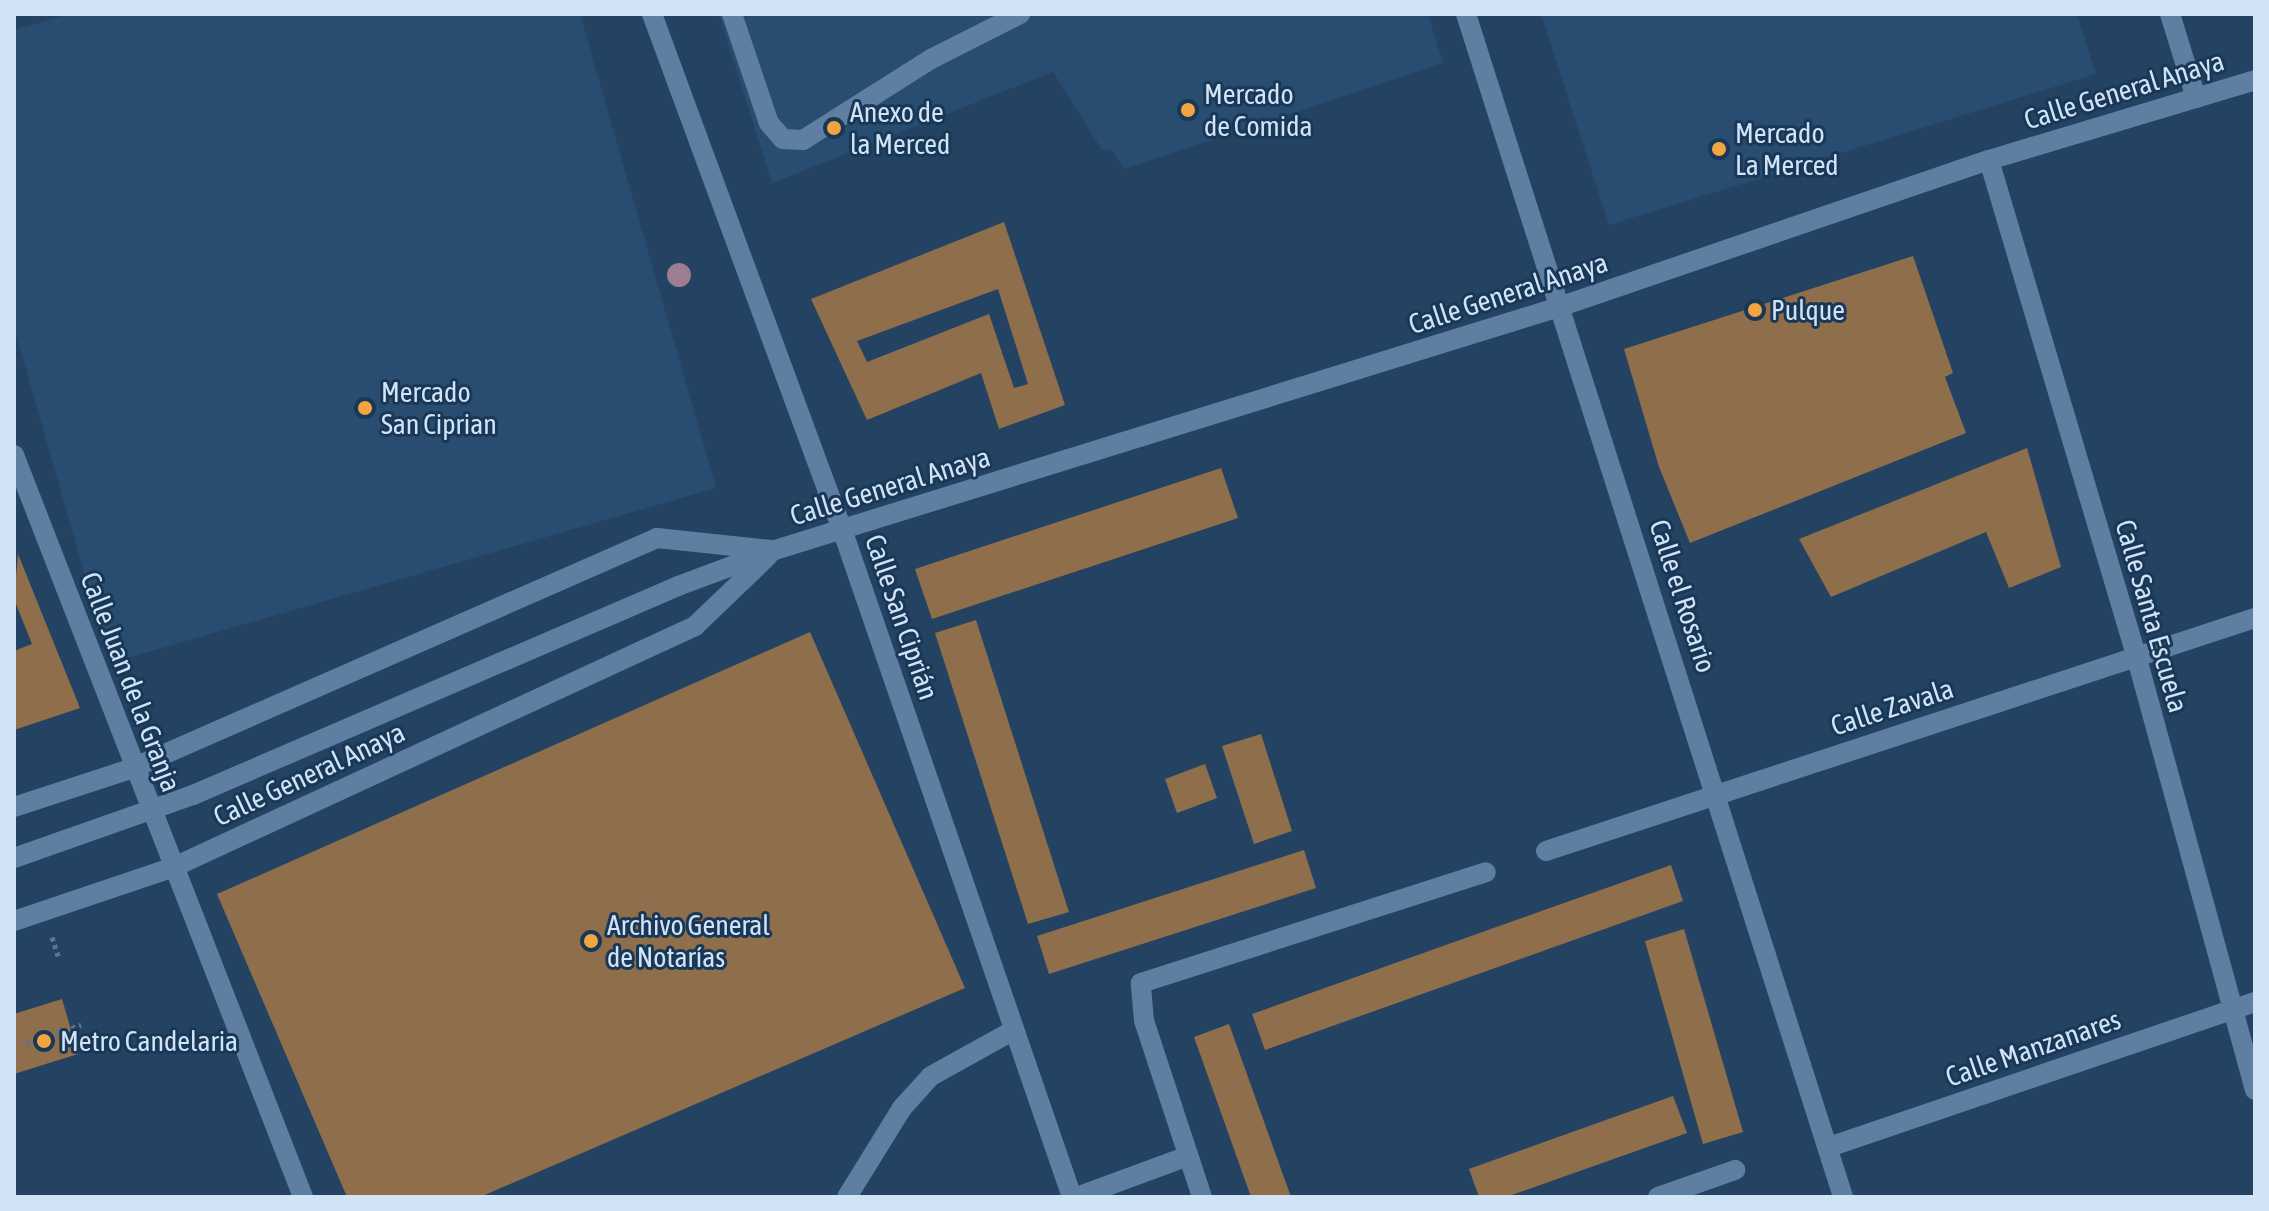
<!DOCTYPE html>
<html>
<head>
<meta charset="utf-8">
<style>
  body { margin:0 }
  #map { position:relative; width:2269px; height:1211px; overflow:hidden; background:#244362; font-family:"Asap Condensed",sans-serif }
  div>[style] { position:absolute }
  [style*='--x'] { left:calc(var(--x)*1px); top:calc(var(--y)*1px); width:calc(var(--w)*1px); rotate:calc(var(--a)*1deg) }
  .built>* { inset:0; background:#284d71 }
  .building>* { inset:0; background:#8f6f4b }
  .path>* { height:5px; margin-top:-2.5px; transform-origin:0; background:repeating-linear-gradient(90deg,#5a7591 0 4px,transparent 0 8px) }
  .minor>* { height:20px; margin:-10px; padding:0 10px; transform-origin:10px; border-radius:10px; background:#5e7fa2 }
  .trees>* { width:24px; height:24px; margin:-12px; border-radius:50%; background:#9c7d91 }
  .dots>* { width:22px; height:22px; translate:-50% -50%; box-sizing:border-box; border:4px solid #193857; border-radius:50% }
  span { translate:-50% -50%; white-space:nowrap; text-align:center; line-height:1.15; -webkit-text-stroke:6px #193857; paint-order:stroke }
  .street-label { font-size:28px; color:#d1e3f6 }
  .poi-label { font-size:28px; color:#d1e3f6 }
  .left { translate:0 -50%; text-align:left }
  .frame { position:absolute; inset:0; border:16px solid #d1e3f6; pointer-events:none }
</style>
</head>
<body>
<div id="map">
  <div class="built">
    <i style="clip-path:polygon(69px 14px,580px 14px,716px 488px,110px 663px,14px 327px,14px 30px)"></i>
    <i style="clip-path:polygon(719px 14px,1428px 14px,1443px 63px,1124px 169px,1112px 149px,1102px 150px,1053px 72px,772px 183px)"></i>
    <i style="clip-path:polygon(1541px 14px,2077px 14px,2096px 74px,1609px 225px)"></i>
  </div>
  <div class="building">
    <i style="clip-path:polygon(evenodd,1004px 222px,1065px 405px,999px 429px,981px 373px,867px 420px,811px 299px,1004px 222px,998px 289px,1028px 384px,1014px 388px,989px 314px,867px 362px,857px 341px,998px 289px)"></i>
    <i style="clip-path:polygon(1913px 256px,1953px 373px,1945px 377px,1966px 433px,1690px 543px,1659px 467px,1624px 349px)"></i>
    <i style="clip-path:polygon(2027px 448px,2061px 567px,2009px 588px,1986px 532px,1831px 597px,1799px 539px)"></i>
    <i style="clip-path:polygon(1221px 468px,1238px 518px,932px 619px,915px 569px)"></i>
    <i style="clip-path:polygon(18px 554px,80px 708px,14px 730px,14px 651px,32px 644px,14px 599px)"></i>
    <i style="clip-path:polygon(976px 620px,1069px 912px,1028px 924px,935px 633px)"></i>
    <i style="clip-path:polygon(810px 632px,965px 988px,480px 1197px,347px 1197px,217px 894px)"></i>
    <i style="clip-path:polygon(1261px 734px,1292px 831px,1254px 844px,1222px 746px)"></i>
    <i style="clip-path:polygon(1205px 764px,1217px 798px,1177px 813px,1165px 779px)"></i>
    <i style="clip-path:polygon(1304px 850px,1316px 888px,1049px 974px,1037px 936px)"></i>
    <i style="clip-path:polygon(1671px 865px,1683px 901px,1265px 1050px,1252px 1014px)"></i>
    <i style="clip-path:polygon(1684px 929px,1743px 1132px,1703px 1144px,1645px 941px)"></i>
    <i style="clip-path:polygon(62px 999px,78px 1054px,14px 1074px,14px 1014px)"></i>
    <i style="clip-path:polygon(1229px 1024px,1291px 1197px,1251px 1197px,1194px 1037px)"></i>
    <i style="clip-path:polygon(1673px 1096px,1687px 1133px,1506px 1197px,1479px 1197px,1469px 1169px)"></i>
  </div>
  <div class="path">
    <i style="--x:52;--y:937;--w:23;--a:72"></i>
    <i style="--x:26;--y:1043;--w:58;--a:-18.1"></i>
  </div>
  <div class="minor">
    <i style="--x:652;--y:14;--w:552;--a:69.76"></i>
    <i style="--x:843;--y:532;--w:703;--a:71"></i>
    <i style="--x:732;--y:14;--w:115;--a:71.3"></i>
    <i style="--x:769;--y:123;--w:21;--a:49"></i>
    <i style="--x:783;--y:139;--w:20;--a:3"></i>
    <i style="--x:803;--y:140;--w:151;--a:-32.3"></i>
    <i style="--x:931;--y:59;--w:100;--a:-26.8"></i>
    <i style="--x:1466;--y:14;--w:1242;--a:72.32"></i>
    <i style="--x:2170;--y:14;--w:88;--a:72.8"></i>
    <i style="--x:1989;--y:160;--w:516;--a:73.46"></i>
    <i style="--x:2136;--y:655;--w:451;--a:74.7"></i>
    <i style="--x:14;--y:455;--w:796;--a:68.72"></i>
    <i style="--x:14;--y:807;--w:125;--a:-18.1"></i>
    <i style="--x:133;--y:768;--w:572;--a:-23.7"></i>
    <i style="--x:657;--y:538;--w:115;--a:6"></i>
    <i style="--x:1546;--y:851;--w:746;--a:-18.19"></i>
    <i style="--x:14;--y:858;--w:190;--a:-19.4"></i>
    <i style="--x:193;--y:795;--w:528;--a:-23.31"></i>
    <i style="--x:678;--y:586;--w:103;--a:-20.4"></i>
    <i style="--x:775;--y:550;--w:821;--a:-17.22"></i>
    <i style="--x:1559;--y:307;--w:454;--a:-18.9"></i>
    <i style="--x:1989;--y:160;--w:278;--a:-16.7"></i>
    <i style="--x:14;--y:921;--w:169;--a:-18.6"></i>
    <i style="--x:174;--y:867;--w:574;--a:-24.82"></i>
    <i style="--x:695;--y:626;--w:101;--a:-43.8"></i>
    <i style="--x:1829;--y:1147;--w:450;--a:-18.8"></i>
    <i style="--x:847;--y:1197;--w:105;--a:-58.3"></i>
    <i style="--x:902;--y:1108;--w:43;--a:-47.8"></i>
    <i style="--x:931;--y:1076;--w:95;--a:-29"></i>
    <i style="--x:1077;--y:1197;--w:118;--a:-20.3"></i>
    <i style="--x:1202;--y:1197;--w:185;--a:-108.2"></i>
    <i style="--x:1144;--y:1021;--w:38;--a:-95"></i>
    <i style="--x:1141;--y:983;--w:362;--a:-17.8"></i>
    <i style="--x:1658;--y:1197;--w:82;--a:-19.3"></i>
  </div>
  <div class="trees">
    <i style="left:679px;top:275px"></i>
  </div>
  <div class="dots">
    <i style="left:1188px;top:110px;background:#f1a540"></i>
    <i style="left:834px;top:128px;background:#f1a540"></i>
    <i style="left:1719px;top:149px;background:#f1a540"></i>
    <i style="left:1755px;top:310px;background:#f1a540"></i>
    <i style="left:365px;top:408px;background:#f1a540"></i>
    <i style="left:591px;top:941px;background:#f1a540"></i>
    <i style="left:44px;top:1041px;background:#f1a540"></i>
  </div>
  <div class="street-label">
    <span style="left:2124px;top:90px;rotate:-17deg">Calle General Anaya</span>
    <span style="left:1508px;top:293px;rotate:-18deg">Calle General Anaya</span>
    <span style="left:890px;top:486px;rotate:-17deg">Calle General Anaya</span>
    <span style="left:1683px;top:596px;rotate:72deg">Calle el Rosario</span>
    <span style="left:2152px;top:616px;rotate:74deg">Calle Santa Escuela</span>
    <span style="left:902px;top:617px;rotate:71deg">Calle San Ciprián</span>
    <span style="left:131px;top:682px;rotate:69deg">Calle Juan de la Granja</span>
    <span style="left:1892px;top:707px;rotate:-18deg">Calle Zavala</span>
    <span style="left:309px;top:774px;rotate:-25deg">Calle General Anaya</span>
    <span style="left:2033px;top:1048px;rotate:-19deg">Calle Manzanares</span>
  </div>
  <div class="poi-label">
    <span class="left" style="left:1204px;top:110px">Mercado<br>de Comida</span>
    <span class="left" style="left:850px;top:128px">Anexo de<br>la Merced</span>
    <span class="left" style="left:1735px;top:149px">Mercado<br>La Merced</span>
    <span class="left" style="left:1771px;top:310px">Pulque</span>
    <span class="left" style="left:381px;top:408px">Mercado<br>San Ciprian</span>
    <span class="left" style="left:607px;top:941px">Archivo General<br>de Notarías</span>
    <span class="left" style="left:60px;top:1041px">Metro Candelaria</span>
  </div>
  <div class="frame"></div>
</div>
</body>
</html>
